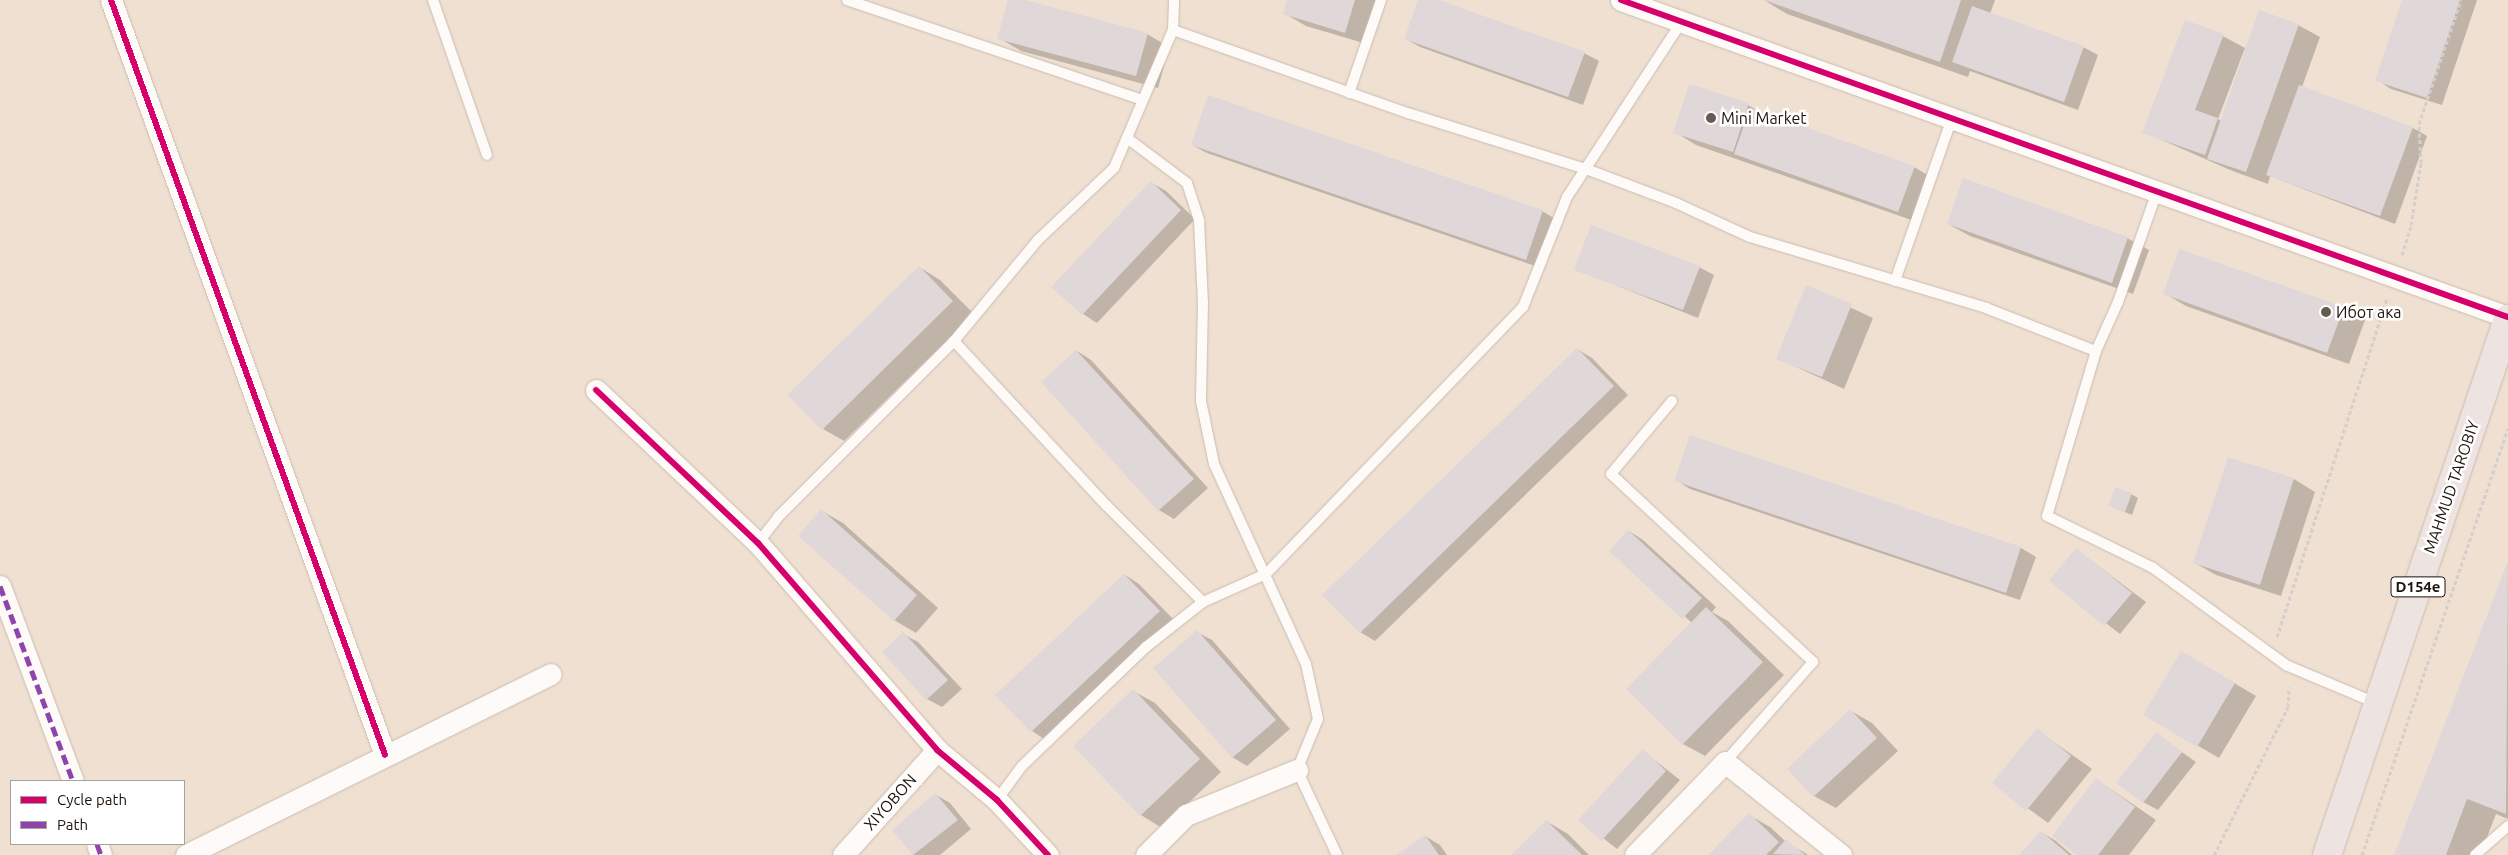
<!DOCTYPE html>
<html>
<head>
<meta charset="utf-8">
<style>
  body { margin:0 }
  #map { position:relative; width:2508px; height:855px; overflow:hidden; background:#f0e0d2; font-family:Ubuntu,sans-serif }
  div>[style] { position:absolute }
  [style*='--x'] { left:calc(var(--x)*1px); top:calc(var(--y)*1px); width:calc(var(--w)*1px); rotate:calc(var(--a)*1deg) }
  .shadow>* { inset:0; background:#0003 }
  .building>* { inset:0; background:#e0d7d8 }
  .path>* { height:3px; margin-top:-1.5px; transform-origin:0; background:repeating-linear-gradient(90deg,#d4cfcb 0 4px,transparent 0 6.5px) }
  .roads { filter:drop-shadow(0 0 1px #c8bcb0) drop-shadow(0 0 1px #c8bcb0) }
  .service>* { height:10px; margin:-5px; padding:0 5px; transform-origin:5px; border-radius:5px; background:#fdfaf8 }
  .minor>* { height:21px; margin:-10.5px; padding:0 10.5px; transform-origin:10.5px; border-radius:10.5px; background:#fdfaf8 }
  .primary>* { height:28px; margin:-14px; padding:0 14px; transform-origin:14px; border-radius:14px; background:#ede3e0 }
  .quiet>* { height:5px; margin-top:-2.5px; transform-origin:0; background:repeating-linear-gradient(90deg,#8e44ad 0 10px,transparent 0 15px) }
  .cycleway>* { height:6px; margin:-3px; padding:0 3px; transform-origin:3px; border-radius:3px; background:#d6006c }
  .dots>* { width:14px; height:14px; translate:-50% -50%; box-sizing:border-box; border:2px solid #fff; border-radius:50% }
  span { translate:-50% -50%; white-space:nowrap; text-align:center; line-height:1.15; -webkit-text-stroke:5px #fff; paint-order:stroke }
  .shield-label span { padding:1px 4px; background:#fff; border:1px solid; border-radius:4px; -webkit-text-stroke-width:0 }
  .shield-label { font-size:15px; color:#1d130a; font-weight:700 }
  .poi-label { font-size:16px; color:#1d130a }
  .left { translate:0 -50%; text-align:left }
  .street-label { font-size:16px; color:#1d130a }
  .legend { position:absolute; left:10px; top:780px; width:175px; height:65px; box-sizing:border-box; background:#fff; border:1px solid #a5a19d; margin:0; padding:6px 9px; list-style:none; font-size:15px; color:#1d130a }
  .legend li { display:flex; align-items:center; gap:10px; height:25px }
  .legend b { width:25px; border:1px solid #a5a19d }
</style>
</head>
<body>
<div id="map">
  <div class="shadow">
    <i style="clip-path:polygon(1010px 0,1021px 0,1147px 34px,1169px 47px,1158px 88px,1021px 51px,999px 38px)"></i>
    <i style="clip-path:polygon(1289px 0,1380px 0,1367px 44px,1306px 26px,1284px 13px)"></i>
    <i style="clip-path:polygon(1420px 0,1435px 0,1584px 53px,1599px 61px,1583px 105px,1420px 47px,1406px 39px)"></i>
    <i style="clip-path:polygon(1764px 0,1995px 0,1990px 14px,2083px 47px,2098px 55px,2078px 110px,1970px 71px,1968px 77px,1787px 14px)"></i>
    <i style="clip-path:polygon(2403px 0,2477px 0,2442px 105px,2391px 89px,2377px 80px)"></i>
    <i style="clip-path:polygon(2298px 25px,2320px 37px,2302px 87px,2413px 128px,2427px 136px,2395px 224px,2270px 176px,2268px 184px,2230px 170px,2144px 132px,2223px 36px,2245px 48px,2218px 119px,2221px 121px)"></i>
    <i style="clip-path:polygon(1748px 105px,1765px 115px,1914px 167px,1936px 180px,1920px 223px,1696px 145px,1675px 132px)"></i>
    <i style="clip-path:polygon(1192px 145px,1542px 211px,1557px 220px,1541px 268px,1207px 153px)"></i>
    <i style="clip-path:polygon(1152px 183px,1166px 191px,1195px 219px,1097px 323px,1083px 314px,1053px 287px)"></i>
    <i style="clip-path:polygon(1948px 224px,2127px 238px,2149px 250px,2133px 294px,1970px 236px)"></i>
    <i style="clip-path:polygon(919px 267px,940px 280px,974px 314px,844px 441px,823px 429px)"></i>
    <i style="clip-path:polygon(1699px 267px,1714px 275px,1698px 318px,1575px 269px)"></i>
    <i style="clip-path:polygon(1807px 287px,1873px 318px,1844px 389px,1777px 358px)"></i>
    <i style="clip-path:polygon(2164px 293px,2343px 308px,2365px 320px,2349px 364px,2186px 306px)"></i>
    <i style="clip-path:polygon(1577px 349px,1592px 358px,1628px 395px,1375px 641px,1360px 632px)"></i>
    <i style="clip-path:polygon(1077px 351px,1091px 360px,1208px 488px,1174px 519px,1159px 510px,1043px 382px)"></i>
    <i style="clip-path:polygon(1691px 437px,2021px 548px,2036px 557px,2020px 600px,1690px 489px,1676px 480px)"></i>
    <i style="clip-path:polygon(2294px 479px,2315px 492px,2281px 596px,2216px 575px,2195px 563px)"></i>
    <i style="clip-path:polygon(2131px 494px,2138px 498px,2132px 515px,2117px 509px)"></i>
    <i style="clip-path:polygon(822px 511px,843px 523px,938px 608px,916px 633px,894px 620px)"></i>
    <i style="clip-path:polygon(1629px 531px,1643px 540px,1716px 607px,1712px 612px,1728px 621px,1784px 675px,1705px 756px,1683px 744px,1692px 623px,1611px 550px)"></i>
    <i style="clip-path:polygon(2077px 550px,2146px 602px,2120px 634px,2051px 581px)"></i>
    <i style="clip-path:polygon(2508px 564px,2508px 819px,2496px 814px,2480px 855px,2396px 855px)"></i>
    <i style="clip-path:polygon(1125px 575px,1139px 584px,1174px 620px,1046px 740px,1032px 731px)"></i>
    <i style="clip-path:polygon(1197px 632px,1212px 640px,1290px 729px,1247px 766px,1232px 757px)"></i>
    <i style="clip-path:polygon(903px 634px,918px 642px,962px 689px,942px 707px,927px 699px,884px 652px)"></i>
    <i style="clip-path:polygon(2182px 652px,2256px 696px,2219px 758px,2145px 715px)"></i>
    <i style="clip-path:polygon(1133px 691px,1155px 703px,1221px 772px,1162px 828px,1141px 815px)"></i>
    <i style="clip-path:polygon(1851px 711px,1872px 723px,1898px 751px,1836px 808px,1814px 796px,1789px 769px)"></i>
    <i style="clip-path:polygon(2037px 730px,2092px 769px,2048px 823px,1994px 783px)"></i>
    <i style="clip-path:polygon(2156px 734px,2196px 762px,2158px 810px,2143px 802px)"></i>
    <i style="clip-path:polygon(1643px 751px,1680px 780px,1617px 849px,1580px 820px)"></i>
    <i style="clip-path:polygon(2096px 779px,2156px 820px,2129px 855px,2079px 855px)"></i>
    <i style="clip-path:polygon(936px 795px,950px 803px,971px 829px,940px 855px,914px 855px,893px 830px)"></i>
    <i style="clip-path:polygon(1749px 815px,1770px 827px,1785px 841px,1808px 855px,1709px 855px)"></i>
    <i style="clip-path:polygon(1546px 821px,1568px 834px,1589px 855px,1513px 855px)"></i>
    <i style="clip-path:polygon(2041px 832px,2056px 841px,2072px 855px,2021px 855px)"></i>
    <i style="clip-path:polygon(1425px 836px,1440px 845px,1447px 855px,1398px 855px)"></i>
  </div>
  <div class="building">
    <i style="clip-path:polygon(1008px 0,1026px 0,1148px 33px,1136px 76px,997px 39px)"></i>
    <i style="clip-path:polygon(1287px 0,1355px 0,1345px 33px,1283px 14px)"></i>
    <i style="clip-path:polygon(1418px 0,1439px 0,1585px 52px,1568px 97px,1404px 39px)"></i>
    <i style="clip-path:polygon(1764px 0,1961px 0,1940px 62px)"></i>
    <i style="clip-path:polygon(2402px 0,2460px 0,2427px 98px,2375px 81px)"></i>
    <i style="clip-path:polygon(1972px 6px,2084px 46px,2064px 102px,1952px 62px)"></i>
    <i style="clip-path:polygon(2259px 10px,2299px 24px,2246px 172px,2207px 159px)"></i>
    <i style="clip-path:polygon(2185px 20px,2224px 34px,2195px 110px,2218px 118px,2205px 155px,2142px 133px)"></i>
    <i style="clip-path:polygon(1689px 84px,1749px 103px,1733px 152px,1673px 133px)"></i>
    <i style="clip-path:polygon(2299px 85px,2413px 127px,2380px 216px,2266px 175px)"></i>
    <i style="clip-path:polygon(1208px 95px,1543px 210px,1526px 260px,1191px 145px)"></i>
    <i style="clip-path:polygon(1750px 108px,1915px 166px,1898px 212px,1734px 154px)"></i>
    <i style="clip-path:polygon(1963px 178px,2128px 237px,2112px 283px,1947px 224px)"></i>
    <i style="clip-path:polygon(1151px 181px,1181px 210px,1082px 315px,1051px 287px)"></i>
    <i style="clip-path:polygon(1591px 225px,1700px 266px,1683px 310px,1574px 270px)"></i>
    <i style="clip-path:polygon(2179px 249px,2344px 307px,2327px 353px,2163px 294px)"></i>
    <i style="clip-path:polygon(919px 266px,953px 301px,822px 430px,787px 395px)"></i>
    <i style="clip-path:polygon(1806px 285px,1852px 304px,1822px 377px,1776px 359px)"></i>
    <i style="clip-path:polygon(1577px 348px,1614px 386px,1360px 633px,1322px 595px)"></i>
    <i style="clip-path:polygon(1076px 350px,1194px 479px,1158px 511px,1041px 382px)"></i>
    <i style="clip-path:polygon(1690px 435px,2021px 547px,2006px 593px,1674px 481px)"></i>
    <i style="clip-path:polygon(2228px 457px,2294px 478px,2260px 585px,2193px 563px)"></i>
    <i style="clip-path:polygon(2115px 487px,2132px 493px,2125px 512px,2108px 506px)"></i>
    <i style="clip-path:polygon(821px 509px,917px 595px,894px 621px,798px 536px)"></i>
    <i style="clip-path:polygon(1628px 530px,1702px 598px,1682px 619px,1609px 551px)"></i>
    <i style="clip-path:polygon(2076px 548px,2132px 593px,2104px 626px,2049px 581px)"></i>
    <i style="clip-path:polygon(2508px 561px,2506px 814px,2467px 799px,2446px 855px,2394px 855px)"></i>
    <i style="clip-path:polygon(1124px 574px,1160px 611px,1031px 732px,995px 695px)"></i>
    <i style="clip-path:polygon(1706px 607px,1763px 662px,1682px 745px,1626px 689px)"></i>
    <i style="clip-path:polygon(1197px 630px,1276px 720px,1232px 758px,1153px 668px)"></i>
    <i style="clip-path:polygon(903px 632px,948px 680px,926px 700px,882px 652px)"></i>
    <i style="clip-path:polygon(2181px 651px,2235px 683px,2197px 747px,2143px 715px)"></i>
    <i style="clip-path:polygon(1133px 689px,1200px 759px,1140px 816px,1073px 746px)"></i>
    <i style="clip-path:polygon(1850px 709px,1877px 738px,1813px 797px,1787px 769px)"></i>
    <i style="clip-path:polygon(2037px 728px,2071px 756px,2026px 811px,1992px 783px)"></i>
    <i style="clip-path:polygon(2156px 732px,2182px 752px,2143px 803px,2116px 783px)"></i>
    <i style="clip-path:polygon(1643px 749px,1666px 771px,1601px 841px,1578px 820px)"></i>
    <i style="clip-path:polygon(2096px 778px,2135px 807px,2098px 855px,2077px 855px,2052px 836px)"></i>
    <i style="clip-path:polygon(935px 793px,958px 820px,913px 855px,892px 830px)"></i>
    <i style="clip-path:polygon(1749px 813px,1779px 842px,1766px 855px,1708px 855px)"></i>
    <i style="clip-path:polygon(1546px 820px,1582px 855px,1511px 855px)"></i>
    <i style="clip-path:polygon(2041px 831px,2069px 855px,2019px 855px)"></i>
    <i style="clip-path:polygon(1425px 835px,1439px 855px,1396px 855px)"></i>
    <i style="clip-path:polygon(1786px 839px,1805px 855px,1773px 854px)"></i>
  </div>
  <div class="path">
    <i style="--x:2402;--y:255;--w:31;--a:-73"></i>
    <i style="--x:2411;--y:225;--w:63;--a:-80.8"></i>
    <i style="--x:2421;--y:163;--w:39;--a:-93"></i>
    <i style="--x:2419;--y:124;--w:131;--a:-71.3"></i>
    <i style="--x:2277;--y:637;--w:356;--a:-72"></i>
    <i style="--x:2214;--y:855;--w:165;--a:-63.4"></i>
    <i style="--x:2288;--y:707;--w:20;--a:-87"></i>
    <i style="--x:2362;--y:855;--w:451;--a:-71.1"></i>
  </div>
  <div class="roads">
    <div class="service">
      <i style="--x:433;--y:0;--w:164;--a:70.8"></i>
      <i style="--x:847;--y:0;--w:312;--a:18.7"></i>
      <i style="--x:1173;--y:30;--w:249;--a:19.5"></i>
      <i style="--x:1408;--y:113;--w:187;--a:17.5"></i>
      <i style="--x:1586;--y:169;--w:96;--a:20.7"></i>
      <i style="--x:1676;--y:203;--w:81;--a:24.7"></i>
      <i style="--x:1750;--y:237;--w:246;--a:16.7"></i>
      <i style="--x:1986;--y:308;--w:118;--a:21.4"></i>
      <i style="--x:2096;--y:351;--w:172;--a:106.5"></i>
      <i style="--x:2047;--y:516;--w:118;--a:26.1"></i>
      <i style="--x:2153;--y:568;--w:165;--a:36.1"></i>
      <i style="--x:2286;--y:665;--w:98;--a:22.9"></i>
      <i style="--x:1349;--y:93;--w:98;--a:-71"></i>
      <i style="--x:1127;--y:138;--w:75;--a:36.9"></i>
      <i style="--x:1187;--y:183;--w:40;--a:72"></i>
      <i style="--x:1199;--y:221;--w:82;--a:87.2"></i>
      <i style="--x:1203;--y:303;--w:98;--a:91.2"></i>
      <i style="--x:1201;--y:401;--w:64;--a:78.3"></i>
      <i style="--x:1214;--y:464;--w:220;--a:65.3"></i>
      <i style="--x:1306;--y:664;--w:56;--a:77.7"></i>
      <i style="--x:1318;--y:719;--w:55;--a:112.4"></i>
      <i style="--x:1297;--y:770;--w:94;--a:64.8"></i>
      <i style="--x:1895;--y:281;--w:173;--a:-70.7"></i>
      <i style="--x:954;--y:341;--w:225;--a:47.2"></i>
      <i style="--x:1107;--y:506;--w:136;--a:45"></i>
      <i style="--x:2096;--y:351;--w:54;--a:-65.8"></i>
      <i style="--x:2118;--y:302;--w:117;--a:-70.5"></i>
      <i style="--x:1672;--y:401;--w:95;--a:129.9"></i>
      <i style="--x:1611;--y:474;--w:276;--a:42.9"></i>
      <i style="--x:1813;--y:662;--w:133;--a:131.3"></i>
      <i style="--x:758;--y:543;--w:33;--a:-52"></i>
      <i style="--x:778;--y:517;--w:249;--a:-45"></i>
      <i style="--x:954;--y:341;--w:131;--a:-50.3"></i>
      <i style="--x:1038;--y:240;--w:105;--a:-43.5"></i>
      <i style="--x:1114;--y:168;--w:150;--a:-66.9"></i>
      <i style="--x:1173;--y:30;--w:30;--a:-88"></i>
      <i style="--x:997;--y:800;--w:42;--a:-53.7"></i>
      <i style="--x:1022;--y:766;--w:172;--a:-43.8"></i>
      <i style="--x:1146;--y:647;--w:73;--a:-38.3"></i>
      <i style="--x:1203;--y:602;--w:69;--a:-24"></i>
      <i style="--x:1266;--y:574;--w:371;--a:-46.1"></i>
      <i style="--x:1523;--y:307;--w:118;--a:-68.2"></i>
      <i style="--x:1567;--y:197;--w:210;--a:-56.8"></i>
      <i style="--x:2475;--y:855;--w:44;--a:-41.3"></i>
    </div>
    <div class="minor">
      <i style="--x:111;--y:0;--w:803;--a:70.05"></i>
      <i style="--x:1621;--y:0;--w:942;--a:19.67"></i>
      <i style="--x:596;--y:390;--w:223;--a:43.4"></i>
      <i style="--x:758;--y:543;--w:274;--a:49.1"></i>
      <i style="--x:937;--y:750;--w:78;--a:39.8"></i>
      <i style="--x:997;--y:800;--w:75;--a:47.2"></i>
      <i style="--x:0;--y:586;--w:208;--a:69.5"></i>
      <i style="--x:97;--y:844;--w:12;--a:70"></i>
      <i style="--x:186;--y:855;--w:407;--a:-26.4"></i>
      <i style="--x:843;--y:855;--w:141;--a:-48.2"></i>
      <i style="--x:1146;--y:855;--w:57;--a:-45"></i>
      <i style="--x:1186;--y:815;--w:120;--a:-22.1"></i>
      <i style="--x:1635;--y:855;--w:129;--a:-45.9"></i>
      <i style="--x:1725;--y:762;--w:149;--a:38.7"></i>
    </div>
    <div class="primary">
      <i style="--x:2327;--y:855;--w:566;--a:-71.34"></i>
    </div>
  </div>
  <div class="quiet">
    <i style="--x:0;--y:586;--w:208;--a:69.5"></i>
    <i style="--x:97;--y:844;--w:12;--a:70"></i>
  </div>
  <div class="cycleway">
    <i style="--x:111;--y:0;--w:803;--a:70.05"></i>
    <i style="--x:1621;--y:0;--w:942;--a:19.67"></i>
    <i style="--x:596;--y:390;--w:223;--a:43.4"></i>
    <i style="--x:758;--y:543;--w:274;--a:49.1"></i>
    <i style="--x:937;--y:750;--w:78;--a:39.8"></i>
    <i style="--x:997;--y:800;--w:75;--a:47.2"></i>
  </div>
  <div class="dots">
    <i style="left:1711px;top:118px;background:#675b50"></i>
    <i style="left:2326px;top:312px;background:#675b50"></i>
  </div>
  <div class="shield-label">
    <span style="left:2418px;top:587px">D154e</span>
  </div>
  <div class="poi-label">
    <span class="left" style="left:1721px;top:118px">Mini Market</span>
    <span class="left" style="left:2336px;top:312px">Ибот ака</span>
  </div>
  <div class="street-label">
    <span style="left:2451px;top:487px;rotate:-71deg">MAHMUD TAROBIY</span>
    <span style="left:890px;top:802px;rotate:-48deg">XIYOBON</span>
  </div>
  <ul class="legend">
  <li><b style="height:6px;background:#d6006c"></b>Cycle path</li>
  <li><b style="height:6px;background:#8e44ad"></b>Path</li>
  </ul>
</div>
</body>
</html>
